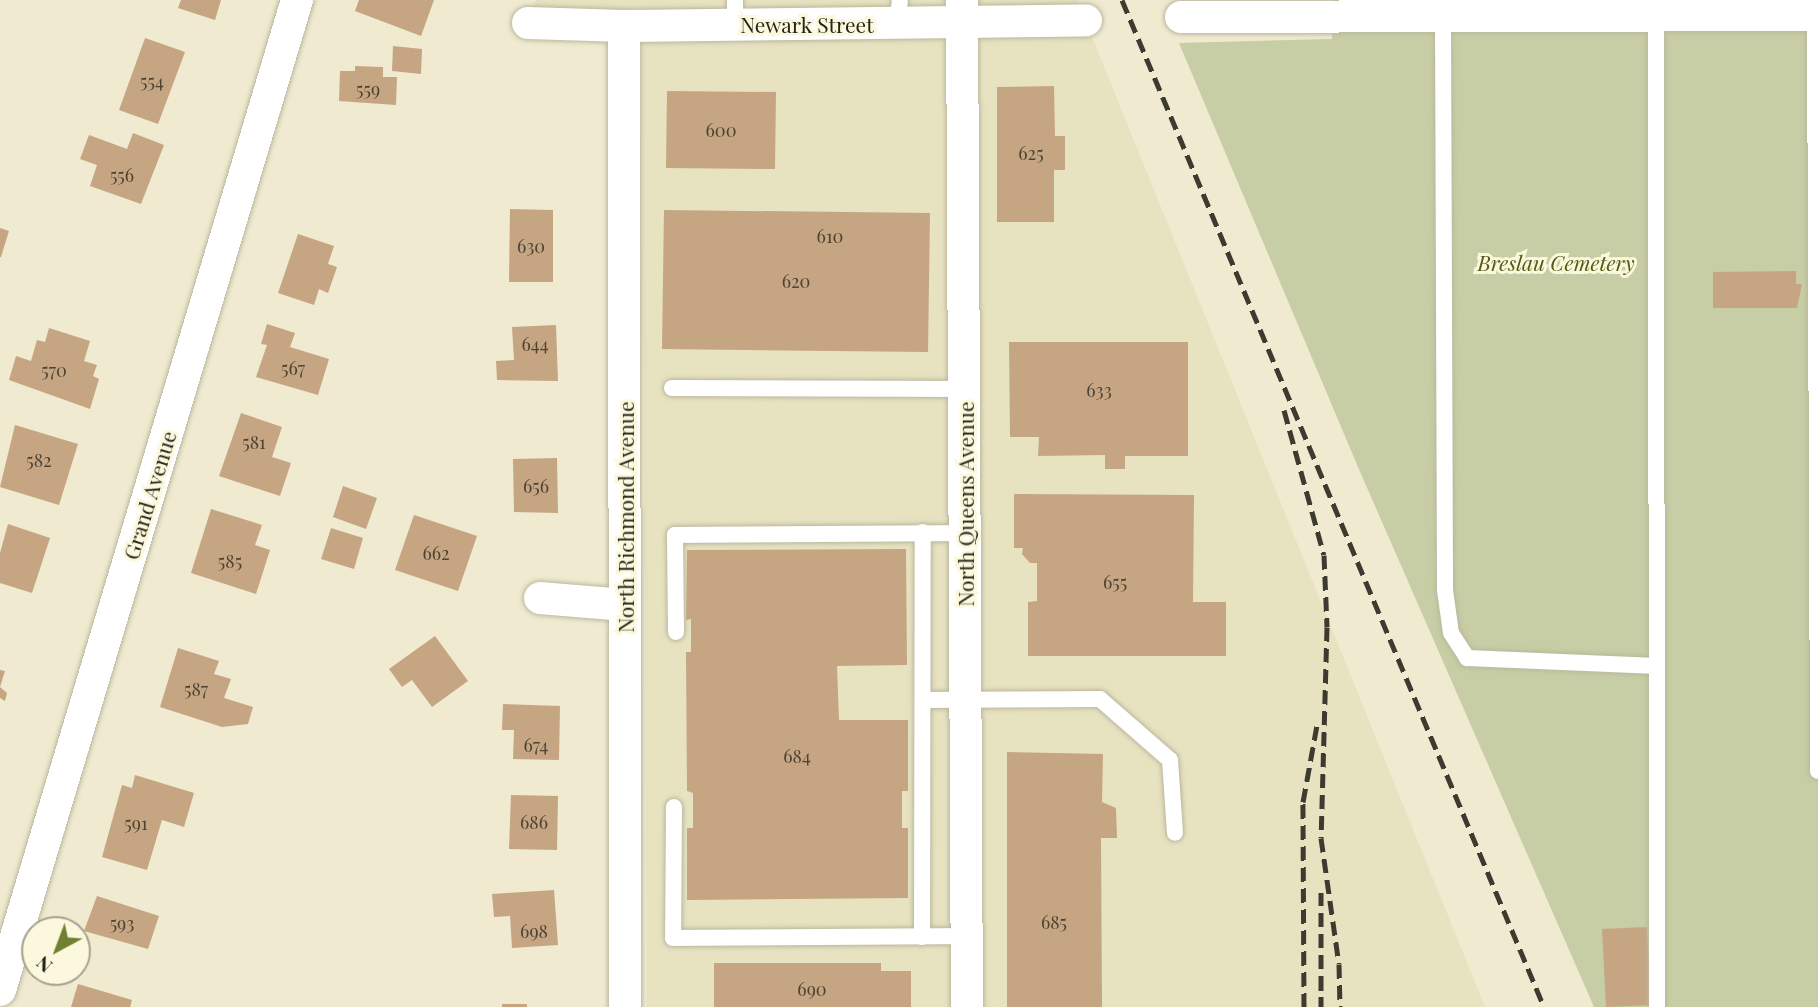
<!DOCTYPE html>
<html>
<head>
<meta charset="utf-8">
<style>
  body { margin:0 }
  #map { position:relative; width:1818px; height:1007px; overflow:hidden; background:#efead0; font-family:"Playfair Display",serif }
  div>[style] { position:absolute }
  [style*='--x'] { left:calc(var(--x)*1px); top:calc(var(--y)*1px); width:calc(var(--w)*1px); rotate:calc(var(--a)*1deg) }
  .built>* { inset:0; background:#e7e2c0 }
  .green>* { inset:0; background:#c7cda4 }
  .building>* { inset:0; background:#c6a582 }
  .roads { filter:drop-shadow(0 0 2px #bbb79e) drop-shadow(0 0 2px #bbb79e) }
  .service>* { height:16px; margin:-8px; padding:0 8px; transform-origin:8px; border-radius:8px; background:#fff }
  .minor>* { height:32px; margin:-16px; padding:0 16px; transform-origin:16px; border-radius:16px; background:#fff }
  .rail>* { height:5px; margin-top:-2.5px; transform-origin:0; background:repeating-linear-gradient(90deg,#3d3b30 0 14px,transparent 0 21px) }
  span { translate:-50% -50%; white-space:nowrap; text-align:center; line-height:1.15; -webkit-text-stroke:6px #fcf8dd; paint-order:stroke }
  .number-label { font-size:18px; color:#4c4333 }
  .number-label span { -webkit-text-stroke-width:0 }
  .street-label { font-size:21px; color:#242219 }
  .park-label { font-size:21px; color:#535b14; font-style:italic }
  .north { position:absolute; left:21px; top:916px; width:70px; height:70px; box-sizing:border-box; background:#fcf8dd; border:2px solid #a6a28f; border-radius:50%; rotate:221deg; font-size:19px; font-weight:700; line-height:28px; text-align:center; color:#242219 }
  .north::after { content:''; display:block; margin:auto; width:24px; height:32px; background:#6f8130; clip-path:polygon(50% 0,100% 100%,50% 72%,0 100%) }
</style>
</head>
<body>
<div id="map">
  <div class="built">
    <i style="clip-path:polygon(536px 0,1077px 0,1485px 1007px,647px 1007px,642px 7px,528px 23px)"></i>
  </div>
  <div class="green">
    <i style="clip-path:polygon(1333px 0,1818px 0,1818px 1007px,1594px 1007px,1358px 467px,1179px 43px,1332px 39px)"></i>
  </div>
  <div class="building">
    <i style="clip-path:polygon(181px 0,221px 0,215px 20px,178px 8px)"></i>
    <i style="clip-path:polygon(359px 0,434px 0,421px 36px,355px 11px)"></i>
    <i style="clip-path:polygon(145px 38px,185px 52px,158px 124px,119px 110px)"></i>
    <i style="clip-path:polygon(393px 46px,422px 49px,421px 74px,392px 71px)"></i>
    <i style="clip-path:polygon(355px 66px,383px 67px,383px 77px,397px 77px,396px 105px,339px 101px,340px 71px,355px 71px)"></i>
    <i style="clip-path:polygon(1054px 86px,1055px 136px,1065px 136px,1065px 170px,1054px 170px,1054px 222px,997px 222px,997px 87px)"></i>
    <i style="clip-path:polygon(667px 91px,776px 92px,775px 169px,666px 168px)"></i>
    <i style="clip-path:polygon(133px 133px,164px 145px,141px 204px,90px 186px,97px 165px,80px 159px,89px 135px,127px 149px)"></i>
    <i style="clip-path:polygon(510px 209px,553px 210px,553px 282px,509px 282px)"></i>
    <i style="clip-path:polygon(664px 210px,930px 213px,928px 352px,662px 349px)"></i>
    <i style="clip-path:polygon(0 228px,9px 231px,1px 257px,0 257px)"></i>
    <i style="clip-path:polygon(298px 234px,334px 246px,328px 264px,337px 267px,328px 293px,319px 289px,314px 305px,278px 293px)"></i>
    <i style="clip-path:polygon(1796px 271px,1796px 284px,1802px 284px,1797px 308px,1713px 308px,1713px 272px)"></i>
    <i style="clip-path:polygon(267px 324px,295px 333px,290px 347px,329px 359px,318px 395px,256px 377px,267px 345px,261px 344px)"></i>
    <i style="clip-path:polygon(556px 325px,558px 381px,497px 380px,496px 361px,514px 360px,512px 327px)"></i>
    <i style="clip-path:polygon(49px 328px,90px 341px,84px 361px,97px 365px,93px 376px,99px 379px,90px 409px,9px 380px,16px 356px,31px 361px,37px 340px,45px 342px)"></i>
    <i style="clip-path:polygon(1009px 342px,1188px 342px,1188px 456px,1125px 456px,1125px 469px,1105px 469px,1105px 455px,1038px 456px,1039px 437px,1010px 437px)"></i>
    <i style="clip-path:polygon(241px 413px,282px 427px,272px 457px,291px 463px,280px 496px,219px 476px)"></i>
    <i style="clip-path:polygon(15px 425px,78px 444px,59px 505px,0 487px)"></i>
    <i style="clip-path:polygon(557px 458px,558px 513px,514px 512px,513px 459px)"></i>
    <i style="clip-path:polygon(343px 486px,377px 498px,366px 529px,333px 517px)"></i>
    <i style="clip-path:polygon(1014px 494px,1194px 495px,1193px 602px,1226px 602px,1226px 656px,1028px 656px,1028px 602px,1037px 601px,1037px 563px,1030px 563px,1022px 554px,1023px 548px,1014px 548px)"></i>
    <i style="clip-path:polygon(211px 509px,262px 525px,255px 545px,270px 550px,256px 594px,191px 573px)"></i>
    <i style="clip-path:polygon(414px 515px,477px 536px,458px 591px,395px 570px)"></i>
    <i style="clip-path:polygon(8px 524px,50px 538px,32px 593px,0 583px,0 553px)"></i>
    <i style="clip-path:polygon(331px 528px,363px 538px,354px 569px,321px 559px)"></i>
    <i style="clip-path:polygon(906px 549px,907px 665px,837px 666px,839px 720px,908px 720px,908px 791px,902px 791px,902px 828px,908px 828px,908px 898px,687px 900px,687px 828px,693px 828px,693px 793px,687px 791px,686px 652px,691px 652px,691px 619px,686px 620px,687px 550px)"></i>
    <i style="clip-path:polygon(435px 636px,468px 681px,432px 707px,412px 680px,402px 687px,389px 669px)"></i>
    <i style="clip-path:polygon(178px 648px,219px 661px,214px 674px,231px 679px,224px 698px,253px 707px,248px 724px,222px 727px,160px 707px)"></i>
    <i style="clip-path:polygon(0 670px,5px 671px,0 687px,7px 693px,5px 701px,0 698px)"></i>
    <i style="clip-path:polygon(503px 704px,560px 706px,559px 760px,513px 759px,514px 730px,502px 730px)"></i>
    <i style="clip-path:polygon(1007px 752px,1103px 754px,1102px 802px,1116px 808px,1117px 838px,1101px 838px,1102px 1007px,1007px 1007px)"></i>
    <i style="clip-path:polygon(135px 775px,194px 793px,184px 827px,162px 820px,147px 870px,102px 857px,122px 785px,132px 788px)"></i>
    <i style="clip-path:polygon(511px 795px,558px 796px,557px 850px,509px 849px)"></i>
    <i style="clip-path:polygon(554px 890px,558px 945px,512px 948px,510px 916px,494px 917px,492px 894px)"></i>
    <i style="clip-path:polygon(97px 896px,159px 916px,148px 949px,84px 931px)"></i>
    <i style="clip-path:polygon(1647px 927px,1651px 1005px,1606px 1007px,1602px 929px)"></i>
    <i style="clip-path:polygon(714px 963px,881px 963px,881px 971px,911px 971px,911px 1007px,714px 1007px)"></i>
    <i style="clip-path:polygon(78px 984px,132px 1000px,130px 1007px,71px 1007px)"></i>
    <i style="clip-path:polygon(502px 1004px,527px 1004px,527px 1007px,502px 1007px)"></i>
  </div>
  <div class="roads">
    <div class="service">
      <i style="--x:735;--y:0;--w:25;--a:90"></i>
      <i style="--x:1443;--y:14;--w:576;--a:89.8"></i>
      <i style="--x:1445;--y:590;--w:43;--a:82.1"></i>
      <i style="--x:1451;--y:633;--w:30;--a:57"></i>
      <i style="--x:1467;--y:658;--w:190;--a:2.4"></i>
      <i style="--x:1656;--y:15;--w:992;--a:89.94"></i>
      <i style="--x:1815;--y:15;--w:756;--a:89.77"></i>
      <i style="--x:897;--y:24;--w:24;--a:-83"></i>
      <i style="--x:672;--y:388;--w:292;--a:0.2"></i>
      <i style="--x:676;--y:632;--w:97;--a:-90.6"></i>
      <i style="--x:675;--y:535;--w:290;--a:-0.4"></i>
      <i style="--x:923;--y:700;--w:177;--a:-0.3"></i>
      <i style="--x:1100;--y:699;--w:93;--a:41.1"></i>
      <i style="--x:1170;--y:760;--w:73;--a:86.1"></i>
      <i style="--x:674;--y:807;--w:131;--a:90.4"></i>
      <i style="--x:673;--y:938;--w:294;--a:-0.4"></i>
      <i style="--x:922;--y:937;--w:405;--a:-89.9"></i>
    </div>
    <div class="minor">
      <i style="--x:962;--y:0;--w:1007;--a:89.72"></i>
      <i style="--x:1181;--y:17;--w:637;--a:-0.18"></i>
      <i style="--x:528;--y:23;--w:96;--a:1.8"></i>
      <i style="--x:624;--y:26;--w:462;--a:-0.7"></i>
      <i style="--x:624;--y:26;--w:981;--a:89.94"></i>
      <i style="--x:540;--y:598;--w:85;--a:4.7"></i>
      <i style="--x:0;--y:990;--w:1034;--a:-73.3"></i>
    </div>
  </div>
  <div class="rail">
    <i style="--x:1122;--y:0;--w:1092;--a:67.26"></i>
    <i style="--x:1284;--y:410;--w:150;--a:74.6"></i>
    <i style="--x:1324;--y:555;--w:72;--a:87.6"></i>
    <i style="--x:1327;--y:627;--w:211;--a:91.6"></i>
    <i style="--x:1321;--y:838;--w:127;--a:81.9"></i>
    <i style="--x:1339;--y:964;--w:43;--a:88.7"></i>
    <i style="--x:1321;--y:892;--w:115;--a:90"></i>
    <i style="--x:1304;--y:1007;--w:205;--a:-90.3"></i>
    <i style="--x:1303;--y:802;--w:78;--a:-79.7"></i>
  </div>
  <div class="number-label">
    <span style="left:152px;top:81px">554</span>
    <span style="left:368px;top:89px">559</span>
    <span style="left:721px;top:130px">600</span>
    <span style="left:1031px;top:153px">625</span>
    <span style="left:122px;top:175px">556</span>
    <span style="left:830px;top:236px">610</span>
    <span style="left:531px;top:246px">630</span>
    <span style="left:796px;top:281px">620</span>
    <span style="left:535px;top:344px">644</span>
    <span style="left:293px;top:368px">567</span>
    <span style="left:54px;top:370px">570</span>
    <span style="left:1099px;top:390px">633</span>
    <span style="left:254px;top:442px">581</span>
    <span style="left:39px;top:460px">582</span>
    <span style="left:536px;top:486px">656</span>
    <span style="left:436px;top:553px">662</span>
    <span style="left:230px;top:561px">585</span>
    <span style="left:1115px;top:582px">655</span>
    <span style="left:196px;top:689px">587</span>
    <span style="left:536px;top:745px">674</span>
    <span style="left:797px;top:756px">684</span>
    <span style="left:534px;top:822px">686</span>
    <span style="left:136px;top:823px">591</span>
    <span style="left:1054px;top:922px">685</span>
    <span style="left:122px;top:923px">593</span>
    <span style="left:534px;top:931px">698</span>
    <span style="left:812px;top:989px">690</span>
  </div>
  <div class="street-label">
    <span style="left:807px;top:24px">Newark Street</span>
    <span style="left:149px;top:495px;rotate:-73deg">Grand Avenue</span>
    <span style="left:965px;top:504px;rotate:-90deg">North Queens Avenue</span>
    <span style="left:625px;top:517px;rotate:-90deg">North Richmond Avenue</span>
  </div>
  <div class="park-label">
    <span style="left:1556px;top:262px">Breslau Cemetery</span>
  </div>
  <div class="north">N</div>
</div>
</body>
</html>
